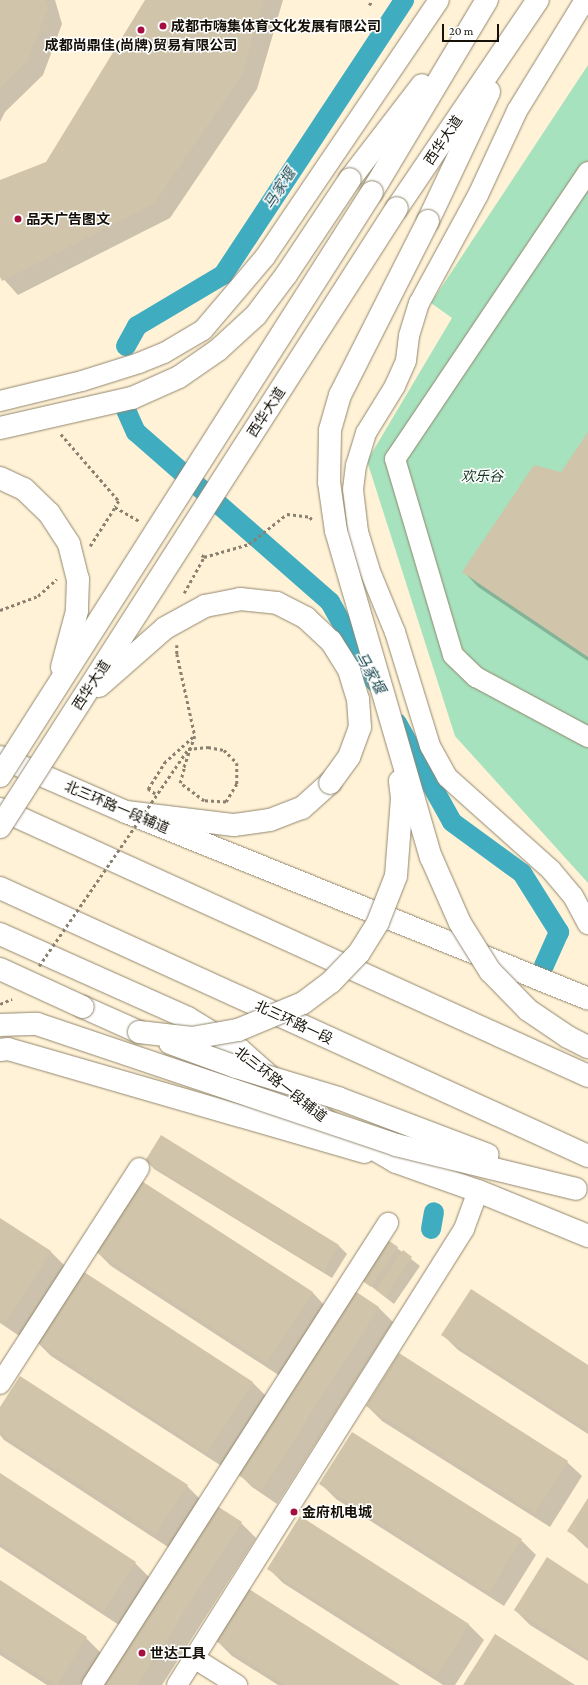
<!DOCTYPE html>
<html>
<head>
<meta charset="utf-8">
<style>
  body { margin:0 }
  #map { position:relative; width:588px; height:1685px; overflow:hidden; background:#fff2d7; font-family:"Crimson Pro","Noto Sans SC",serif }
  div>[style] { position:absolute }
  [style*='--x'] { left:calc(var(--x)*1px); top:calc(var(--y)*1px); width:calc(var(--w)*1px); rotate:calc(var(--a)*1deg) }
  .green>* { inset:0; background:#a6e2be }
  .shadow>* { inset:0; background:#0003 }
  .canal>* { height:20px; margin:-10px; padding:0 10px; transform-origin:10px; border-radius:10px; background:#40acc0 }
  .building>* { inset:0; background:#d0c4aa }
  .path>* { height:2.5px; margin-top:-1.25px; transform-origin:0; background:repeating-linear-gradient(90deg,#8a8270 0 3px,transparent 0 6px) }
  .roads { filter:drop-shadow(0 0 1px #92876e) drop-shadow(0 0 1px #92876e) }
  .minor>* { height:20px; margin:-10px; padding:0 10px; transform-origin:10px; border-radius:10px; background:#fff }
  .major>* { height:22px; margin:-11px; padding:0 11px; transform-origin:11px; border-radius:11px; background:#fff }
  .highway>* { height:22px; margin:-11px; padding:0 11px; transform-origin:11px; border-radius:11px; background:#fff }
  .path-bridge>* { height:2.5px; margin-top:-1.25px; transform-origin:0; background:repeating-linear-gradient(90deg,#8a8270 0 3px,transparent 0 6px) }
  .bridges { filter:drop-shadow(0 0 1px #92876e) drop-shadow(0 0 1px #92876e) }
  .highway-bridge>* { height:22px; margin:-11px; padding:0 11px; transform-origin:11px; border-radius:11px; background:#fff }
  .dots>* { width:11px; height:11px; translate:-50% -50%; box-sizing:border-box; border:2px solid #fff; border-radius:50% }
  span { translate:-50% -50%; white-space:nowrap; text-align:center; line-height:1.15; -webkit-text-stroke:3px #fff; paint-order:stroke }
  .poi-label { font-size:14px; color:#151108; font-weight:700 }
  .left { translate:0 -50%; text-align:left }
  .street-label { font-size:14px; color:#151108 }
  .park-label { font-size:14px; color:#133523; font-style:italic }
  .water-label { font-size:15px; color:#1c4b53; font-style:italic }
  .scale { position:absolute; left:442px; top:24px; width:57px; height:18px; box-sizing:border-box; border:2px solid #151108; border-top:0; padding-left:5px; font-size:12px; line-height:14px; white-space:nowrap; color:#151108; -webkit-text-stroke:3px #fff; paint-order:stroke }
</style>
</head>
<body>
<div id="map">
  <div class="green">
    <i style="clip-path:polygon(588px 65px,588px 883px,455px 736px,367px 461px,452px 318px,431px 303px)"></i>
  </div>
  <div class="shadow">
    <i style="clip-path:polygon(0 0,55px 0,62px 24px,43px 75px,5px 112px,0 122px)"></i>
    <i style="clip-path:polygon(146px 0,283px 0,257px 89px,170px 218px,18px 295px,0 275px,0 181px,47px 163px)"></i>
    <i style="clip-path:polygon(588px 434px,588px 661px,478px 587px,464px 572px,562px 473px)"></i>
    <i style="clip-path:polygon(162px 1137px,339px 1246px,347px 1254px,332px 1278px,154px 1169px,147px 1161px)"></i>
    <i style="clip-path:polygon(141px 1181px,313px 1293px,327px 1308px,283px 1378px,111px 1266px,96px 1251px)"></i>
    <i style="clip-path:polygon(0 1219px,51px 1252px,66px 1267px,21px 1337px,0 1323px)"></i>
    <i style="clip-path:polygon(397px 1248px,420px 1266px,394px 1304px,363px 1280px)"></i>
    <i style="clip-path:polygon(378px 1307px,393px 1322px,277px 1504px,252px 1487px,237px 1472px)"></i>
    <i style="clip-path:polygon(443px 1335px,588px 1366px,588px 1434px,458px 1350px)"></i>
    <i style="clip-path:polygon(36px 1341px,253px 1383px,268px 1398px,223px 1467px,51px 1356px)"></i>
    <i style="clip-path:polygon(367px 1406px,567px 1462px,582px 1476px,550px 1527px,382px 1421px)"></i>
    <i style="clip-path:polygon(0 1408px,187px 1486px,202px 1501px,171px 1549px,4px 1440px,0 1435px)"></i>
    <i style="clip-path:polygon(0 1474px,135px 1563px,150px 1578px,119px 1625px,0 1547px)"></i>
    <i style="clip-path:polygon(321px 1484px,521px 1540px,536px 1555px,504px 1606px,336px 1499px)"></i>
    <i style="clip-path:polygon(588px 1500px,588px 1549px,569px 1531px)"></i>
    <i style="clip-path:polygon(300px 1518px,469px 1625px,484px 1640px,455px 1685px,443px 1685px,283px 1583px,269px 1569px)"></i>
    <i style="clip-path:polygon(241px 1523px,256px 1538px,162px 1685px,98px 1685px)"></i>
    <i style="clip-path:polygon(0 1582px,86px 1638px,101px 1653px,80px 1685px,47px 1685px,0 1655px)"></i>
    <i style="clip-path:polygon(588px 1585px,588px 1661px,530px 1625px,515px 1610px)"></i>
    <i style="clip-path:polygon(217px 1641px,398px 1685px,278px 1685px,232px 1656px)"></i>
  </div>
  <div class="canal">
    <i style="--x:126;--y:346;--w:23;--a:-61"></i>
    <i style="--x:137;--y:326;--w:100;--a:-30.7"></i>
    <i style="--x:223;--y:275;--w:329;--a:-56.6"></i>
    <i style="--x:126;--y:410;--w:24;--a:66"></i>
    <i style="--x:136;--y:432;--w:258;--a:41.2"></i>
    <i style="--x:330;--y:602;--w:92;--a:60.6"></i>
    <i style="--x:397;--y:723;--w:113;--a:60.9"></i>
    <i style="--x:452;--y:822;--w:87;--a:36.1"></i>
    <i style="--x:522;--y:873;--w:70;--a:57.9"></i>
    <i style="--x:559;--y:932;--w:37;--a:114"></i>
    <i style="--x:431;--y:1229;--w:17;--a:-80"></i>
  </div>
  <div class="building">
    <i style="clip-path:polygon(0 0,45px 0,48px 8px,28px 60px,0 88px)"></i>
    <i style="clip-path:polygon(145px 0,264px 0,242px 74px,155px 203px,2px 281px,0 277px,0 180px,46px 162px)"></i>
    <i style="clip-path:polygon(588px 432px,588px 657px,462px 572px,534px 465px,561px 472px)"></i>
    <i style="clip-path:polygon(161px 1135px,339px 1245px,324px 1271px,145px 1161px)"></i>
    <i style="clip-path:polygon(140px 1180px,313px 1292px,267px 1363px,95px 1251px)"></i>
    <i style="clip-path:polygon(0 1218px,51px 1251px,6px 1322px,0 1319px)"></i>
    <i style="clip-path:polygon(388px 1240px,398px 1247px,371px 1287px,361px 1280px)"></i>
    <i style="clip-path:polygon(403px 1250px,412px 1257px,386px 1297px,376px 1290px)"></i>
    <i style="clip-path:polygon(81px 1270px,253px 1382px,207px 1453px,35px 1341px)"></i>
    <i style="clip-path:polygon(352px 1289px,379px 1307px,262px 1490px,235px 1473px)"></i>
    <i style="clip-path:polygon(471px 1289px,588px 1365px,588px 1430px,441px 1335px)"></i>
    <i style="clip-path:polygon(399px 1353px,568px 1461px,535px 1513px,366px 1406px)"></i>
    <i style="clip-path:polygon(20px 1376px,188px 1485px,156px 1534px,0 1433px,0 1407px)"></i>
    <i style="clip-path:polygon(352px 1432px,522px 1539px,489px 1592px,319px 1484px)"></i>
    <i style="clip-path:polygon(0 1473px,136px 1562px,104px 1611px,0 1543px)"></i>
    <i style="clip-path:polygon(588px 1498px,588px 1545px,567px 1531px)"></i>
    <i style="clip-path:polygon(214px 1504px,242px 1522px,137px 1685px,97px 1685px)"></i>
    <i style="clip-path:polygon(300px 1516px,469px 1624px,437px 1676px,267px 1569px)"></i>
    <i style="clip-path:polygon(547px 1557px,588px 1584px,588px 1657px,514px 1610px)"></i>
    <i style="clip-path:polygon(0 1580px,87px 1637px,56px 1685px,0 1650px)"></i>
    <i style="clip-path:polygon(249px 1589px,400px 1685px,285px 1685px,216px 1641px)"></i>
    <i style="clip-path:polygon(495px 1634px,575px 1685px,463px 1685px)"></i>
  </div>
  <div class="path">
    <i style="--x:369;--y:5;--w:6;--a:-51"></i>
    <i style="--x:61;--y:434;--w:89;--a:49.1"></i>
    <i style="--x:119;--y:501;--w:7;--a:124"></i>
    <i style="--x:90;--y:546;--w:46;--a:-57.3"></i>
    <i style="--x:115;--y:507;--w:28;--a:30"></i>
    <i style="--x:204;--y:557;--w:47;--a:-16.1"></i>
    <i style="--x:249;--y:544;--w:48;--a:-38.3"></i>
    <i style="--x:287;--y:514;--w:23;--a:7"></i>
    <i style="--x:310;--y:517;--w:5;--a:53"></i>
    <i style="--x:184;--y:593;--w:41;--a:-60.9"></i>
    <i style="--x:204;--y:557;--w:6;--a:-149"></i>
    <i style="--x:0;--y:610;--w:40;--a:-20.2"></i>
    <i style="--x:38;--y:596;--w:25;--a:-42"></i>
    <i style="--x:177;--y:645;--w:9;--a:90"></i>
    <i style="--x:177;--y:654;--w:84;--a:77.6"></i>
    <i style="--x:195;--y:736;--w:34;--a:109"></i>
    <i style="--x:155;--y:794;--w:9;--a:-144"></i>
    <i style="--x:148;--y:789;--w:31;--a:-58"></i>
    <i style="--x:164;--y:763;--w:40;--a:-42"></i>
    <i style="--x:0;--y:1004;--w:13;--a:-23"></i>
  </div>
  <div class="roads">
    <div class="minor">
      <i style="--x:585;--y:0;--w:130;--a:121.5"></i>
      <i style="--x:517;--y:111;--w:93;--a:114.9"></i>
      <i style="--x:478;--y:195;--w:123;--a:118.6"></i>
      <i style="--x:419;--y:303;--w:34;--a:107"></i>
      <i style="--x:409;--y:336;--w:25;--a:97"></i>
      <i style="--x:406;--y:361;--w:27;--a:114"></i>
      <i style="--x:395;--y:386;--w:55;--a:121.7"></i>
      <i style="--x:366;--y:433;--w:34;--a:107"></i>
      <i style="--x:356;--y:465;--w:25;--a:97"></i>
      <i style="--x:353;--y:490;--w:42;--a:83.2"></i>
      <i style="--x:358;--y:532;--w:39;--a:73"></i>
      <i style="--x:369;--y:569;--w:68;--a:67.6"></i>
      <i style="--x:395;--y:632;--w:119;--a:72.9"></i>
      <i style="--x:430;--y:746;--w:35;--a:61"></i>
      <i style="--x:447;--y:777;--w:140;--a:41.8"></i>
      <i style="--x:551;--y:870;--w:34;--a:50"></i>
      <i style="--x:573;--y:896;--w:32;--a:62"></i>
      <i style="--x:588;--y:172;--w:346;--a:123.9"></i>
      <i style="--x:395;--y:459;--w:204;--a:73.5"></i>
      <i style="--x:453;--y:655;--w:32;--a:44"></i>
      <i style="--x:476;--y:677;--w:127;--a:28.2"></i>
      <i style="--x:0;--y:401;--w:84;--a:-13.7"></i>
      <i style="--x:82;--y:381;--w:60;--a:-17.5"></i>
      <i style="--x:139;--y:363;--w:27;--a:-22"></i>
      <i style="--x:164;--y:353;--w:45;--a:-30.5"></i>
      <i style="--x:203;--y:330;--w:96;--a:-49.7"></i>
      <i style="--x:265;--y:257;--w:310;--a:-55.9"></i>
      <i style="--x:0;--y:1384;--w:257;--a:-57.2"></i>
      <i style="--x:194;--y:1658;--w:51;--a:32.1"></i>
      <i style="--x:92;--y:1685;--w:549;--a:-57.35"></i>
      <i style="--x:177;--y:1685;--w:539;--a:-57.81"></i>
      <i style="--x:464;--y:1229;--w:40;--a:-69.8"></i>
    </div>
    <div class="major">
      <i style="--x:0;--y:757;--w:137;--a:23.6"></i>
      <i style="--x:126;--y:812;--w:498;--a:22"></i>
      <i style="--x:0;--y:934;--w:206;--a:24.1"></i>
      <i style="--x:188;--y:1018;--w:61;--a:31.6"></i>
      <i style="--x:240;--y:1050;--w:60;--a:41.6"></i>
      <i style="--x:285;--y:1090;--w:57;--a:36.5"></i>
      <i style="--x:331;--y:1124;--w:75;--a:30.3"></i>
      <i style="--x:396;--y:1162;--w:87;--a:19.5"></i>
      <i style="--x:478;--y:1191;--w:119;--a:22.2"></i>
      <i style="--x:0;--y:1050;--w:8;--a:-7"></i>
      <i style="--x:8;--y:1049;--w:371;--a:16.1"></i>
    </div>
    <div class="highway">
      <i style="--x:350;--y:179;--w:118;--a:-52.5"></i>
      <i style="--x:372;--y:192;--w:224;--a:-59.1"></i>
      <i style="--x:397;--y:208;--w:251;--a:-55.9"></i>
      <i style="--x:428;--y:221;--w:143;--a:-64.7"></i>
      <i style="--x:0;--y:809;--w:646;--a:24.42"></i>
      <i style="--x:126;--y:812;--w:109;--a:6.9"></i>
      <i style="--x:234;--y:825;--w:36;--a:-8"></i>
      <i style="--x:270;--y:820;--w:34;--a:-21"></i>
      <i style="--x:302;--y:808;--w:38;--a:-42"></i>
      <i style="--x:0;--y:888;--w:646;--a:24.5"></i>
      <i style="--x:83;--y:1007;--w:61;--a:24.1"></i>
    </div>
  </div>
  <div class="path-bridge">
    <i style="--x:39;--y:966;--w:263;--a:-55.5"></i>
    <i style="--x:188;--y:749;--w:20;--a:-6"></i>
    <i style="--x:208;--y:747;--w:16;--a:11"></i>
    <i style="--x:224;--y:750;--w:18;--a:45"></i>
    <i style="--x:237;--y:763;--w:21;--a:90"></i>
    <i style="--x:237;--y:784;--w:21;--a:121"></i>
    <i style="--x:226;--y:802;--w:22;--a:-177"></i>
    <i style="--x:204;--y:801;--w:30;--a:-143"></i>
    <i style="--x:180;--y:783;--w:16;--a:-75"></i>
  </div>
  <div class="bridges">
    <div class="highway-bridge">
      <i style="--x:428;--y:221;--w:195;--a:116.8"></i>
      <i style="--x:340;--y:395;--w:37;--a:106"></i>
      <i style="--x:330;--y:431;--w:51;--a:91.1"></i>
      <i style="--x:329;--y:482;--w:49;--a:81.9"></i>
      <i style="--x:336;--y:531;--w:340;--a:73.8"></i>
      <i style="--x:431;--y:857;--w:72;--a:66.3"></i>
      <i style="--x:460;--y:923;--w:57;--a:58"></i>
      <i style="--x:490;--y:971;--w:54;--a:45.7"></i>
      <i style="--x:528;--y:1010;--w:48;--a:34"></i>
      <i style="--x:568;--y:1037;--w:22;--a:27"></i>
      <i style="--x:0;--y:428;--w:135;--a:-12.8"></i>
      <i style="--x:132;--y:398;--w:51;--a:-24.1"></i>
      <i style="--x:179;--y:377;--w:47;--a:-34.7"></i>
      <i style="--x:218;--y:350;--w:52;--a:-42.6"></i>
      <i style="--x:256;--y:315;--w:50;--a:-53.1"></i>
      <i style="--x:286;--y:275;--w:115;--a:-56.3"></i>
      <i style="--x:0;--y:478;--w:26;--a:25"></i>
      <i style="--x:24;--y:489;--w:35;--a:44"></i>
      <i style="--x:49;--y:513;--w:37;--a:57"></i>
      <i style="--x:69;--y:544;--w:36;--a:76"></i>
      <i style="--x:78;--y:579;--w:32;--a:92"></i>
      <i style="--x:77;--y:611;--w:58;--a:105"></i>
      <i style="--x:99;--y:686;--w:88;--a:-41.3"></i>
      <i style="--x:165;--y:628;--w:46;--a:-28.8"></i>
      <i style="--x:205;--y:606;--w:36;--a:-11"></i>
      <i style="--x:240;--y:599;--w:37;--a:6"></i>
      <i style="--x:277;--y:603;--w:33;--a:27"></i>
      <i style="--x:306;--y:618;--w:34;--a:43"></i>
      <i style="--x:331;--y:641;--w:34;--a:58"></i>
      <i style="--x:349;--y:670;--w:30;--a:73"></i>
      <i style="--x:358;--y:699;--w:28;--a:86"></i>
      <i style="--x:360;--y:727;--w:32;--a:110"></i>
      <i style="--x:349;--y:757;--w:32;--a:126"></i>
      <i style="--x:0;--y:776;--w:692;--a:-57.5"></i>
      <i style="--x:0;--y:827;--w:735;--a:-57.33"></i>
      <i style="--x:0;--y:969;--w:91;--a:24.6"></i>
      <i style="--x:0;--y:1025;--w:37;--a:-2"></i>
      <i style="--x:37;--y:1024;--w:379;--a:18.6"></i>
      <i style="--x:396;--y:1145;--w:185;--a:13.7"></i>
      <i style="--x:139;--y:1032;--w:53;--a:6.5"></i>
      <i style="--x:192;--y:1038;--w:47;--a:-9.9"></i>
      <i style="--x:238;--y:1030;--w:70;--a:-22.6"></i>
      <i style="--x:303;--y:1003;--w:35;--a:-37"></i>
      <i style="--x:331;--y:982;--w:40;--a:-46"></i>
      <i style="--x:359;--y:953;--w:36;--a:-58"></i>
      <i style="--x:378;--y:922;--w:49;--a:-68.6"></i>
      <i style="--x:396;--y:876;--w:78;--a:-85.6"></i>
      <i style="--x:402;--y:798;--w:17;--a:-97"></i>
      <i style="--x:170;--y:1043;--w:70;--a:20"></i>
      <i style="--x:236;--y:1067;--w:107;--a:16.9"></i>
      <i style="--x:338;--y:1098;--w:160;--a:20.8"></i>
    </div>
  </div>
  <div class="dots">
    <i style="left:163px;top:26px;background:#a60e41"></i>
    <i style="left:141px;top:30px;background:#a60e41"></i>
    <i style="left:18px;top:219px;background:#a60e41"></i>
    <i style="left:294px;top:1512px;background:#a60e41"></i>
    <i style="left:142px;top:1653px;background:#a60e41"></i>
  </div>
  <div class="poi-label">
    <span class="left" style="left:171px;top:26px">成都市嗨集体育文化发展有限公司</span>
    <span style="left:141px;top:45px">成都尚鼎佳(尚牌)贸易有限公司</span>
    <span class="left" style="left:26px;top:219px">品天广告图文</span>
    <span class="left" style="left:302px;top:1512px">金府机电城</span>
    <span class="left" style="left:150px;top:1653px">世达工具</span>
  </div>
  <div class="street-label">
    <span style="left:443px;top:140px;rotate:-56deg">西华大道</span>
    <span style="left:266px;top:412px;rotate:-57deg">西华大道</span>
    <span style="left:91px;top:685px;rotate:-57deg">西华大道</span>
    <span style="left:117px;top:807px;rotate:23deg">北三环路一段辅道</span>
    <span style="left:294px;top:1022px;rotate:25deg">北三环路一段</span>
    <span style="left:281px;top:1084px;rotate:38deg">北三环路一段辅道</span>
  </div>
  <div class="park-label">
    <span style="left:482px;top:476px">欢乐谷</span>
  </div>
  <div class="water-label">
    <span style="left:280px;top:189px;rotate:-57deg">马家堰</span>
    <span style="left:370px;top:673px;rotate:61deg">马家堰</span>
  </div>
  <div class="scale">20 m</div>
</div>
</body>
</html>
